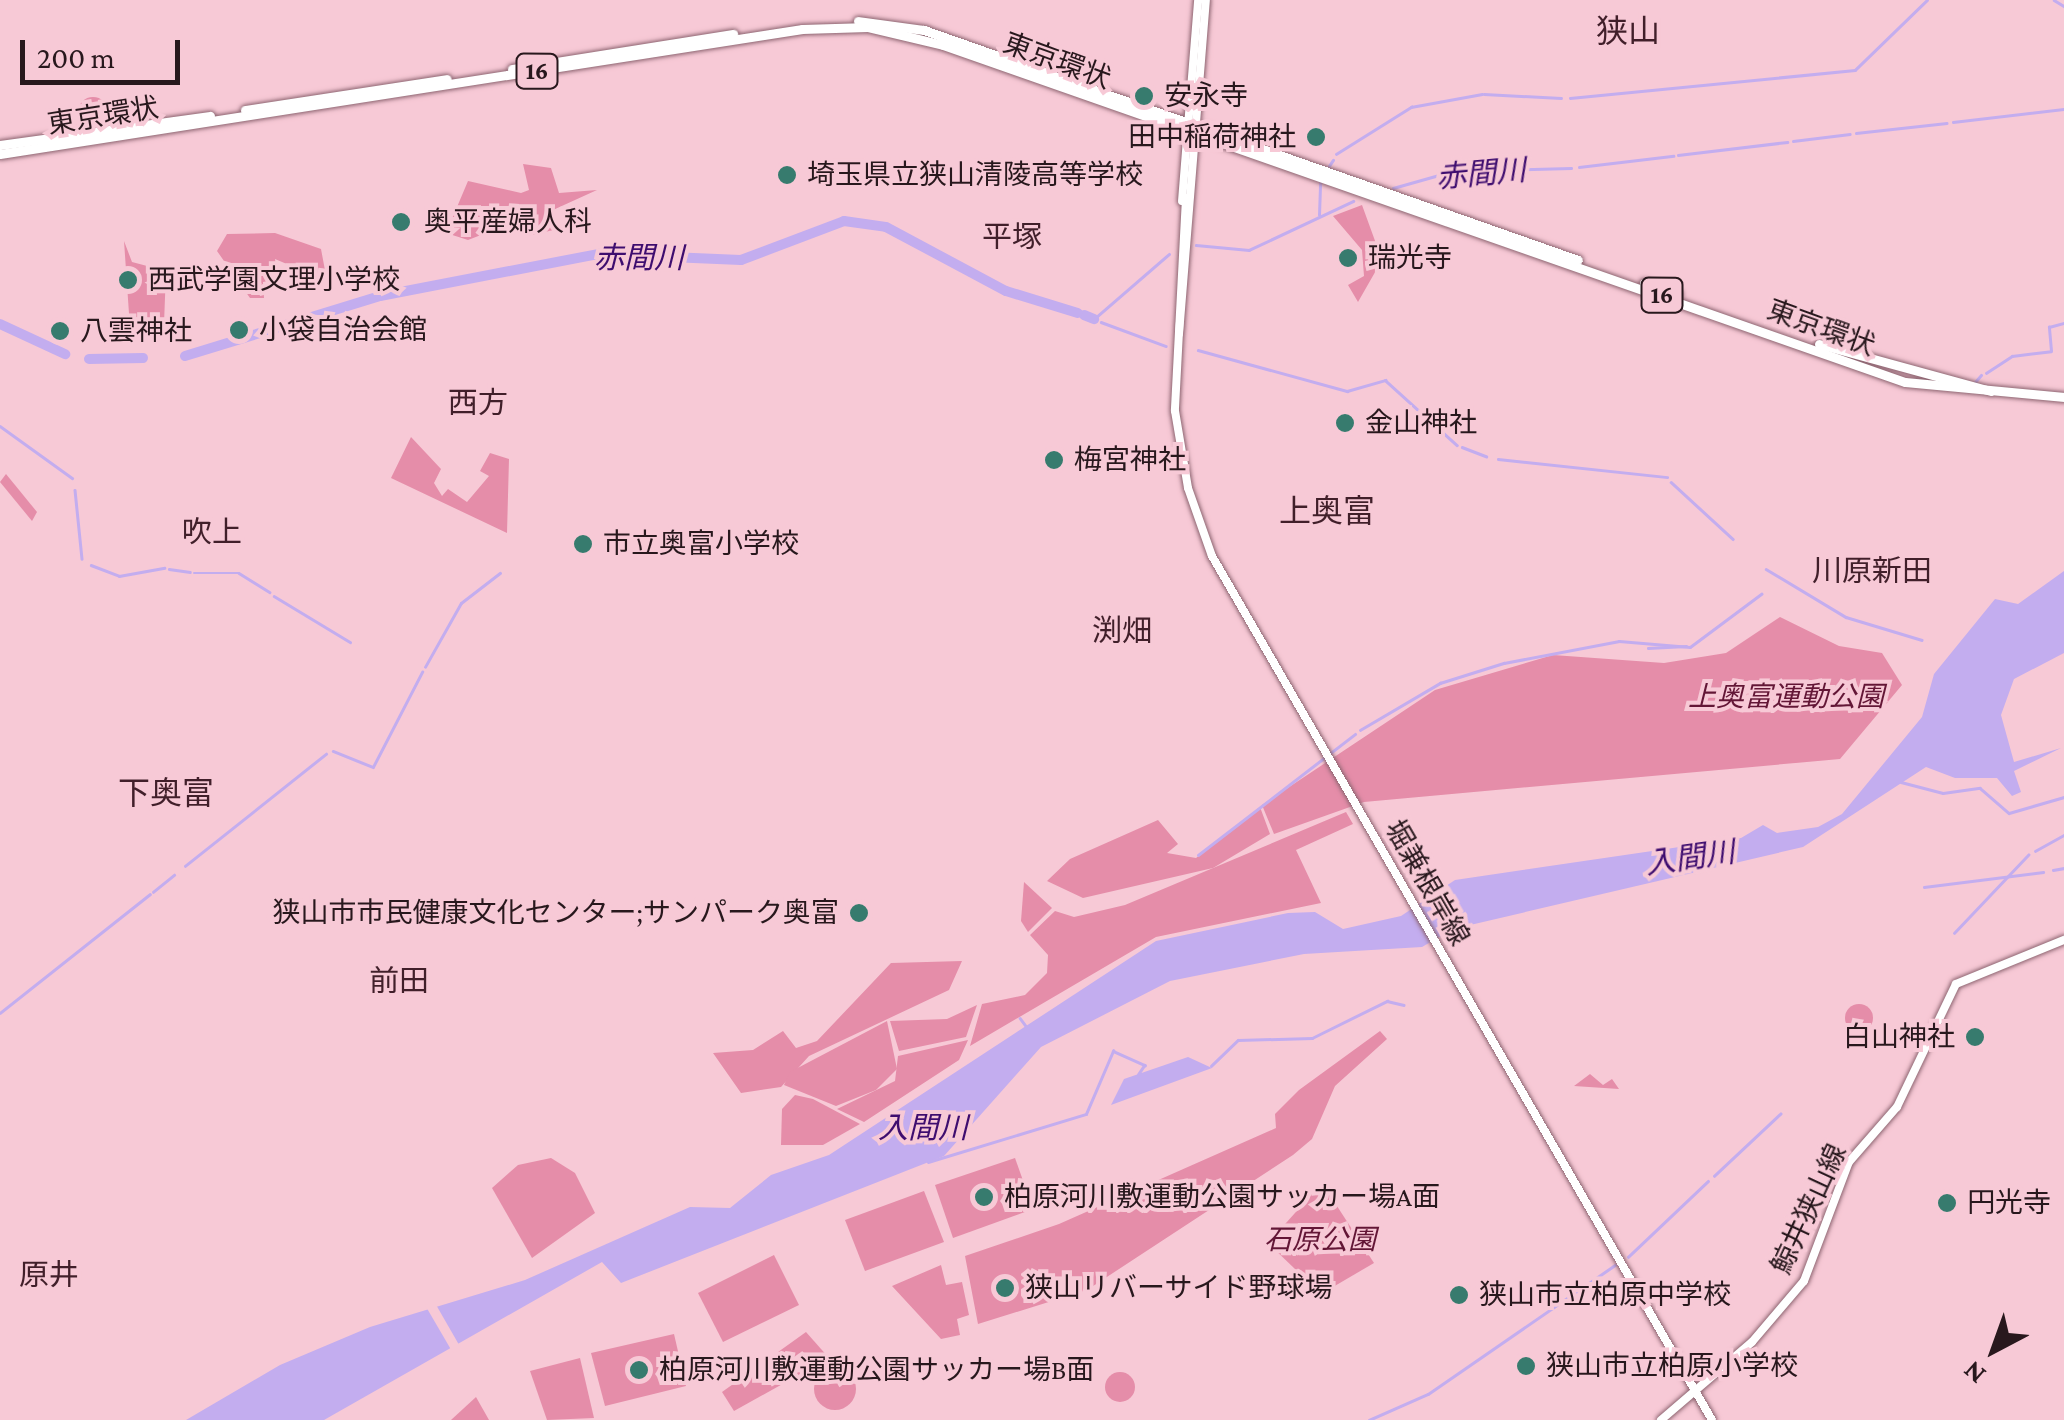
<!DOCTYPE html>
<html>
<head>
<meta charset="utf-8">
<style>
  body { margin:0 }
  #map { position:relative; width:2064px; height:1420px; overflow:hidden; background:#f7c9d6; font-family:"Crimson Pro","Noto Sans JP",serif }
  div>[style] { position:absolute }
  [style*='--x'] { left:calc(var(--x)*1px); top:calc(var(--y)*1px); width:calc(var(--w)*1px); rotate:calc(var(--a)*1deg) }
  .green>* { inset:0; background:#e58da9 }
  .round { border-radius:50% }
  .water>* { inset:0; background:#c3adef }
  .pier>* { inset:0; background:#f7c9d6 }
  .stream>* { height:2.5px; margin:-1.25px; padding:0 1.25px; transform-origin:1.25px; border-radius:1.25px; background:#c3adef }
  .river>* { height:10px; margin:-5px; padding:0 5px; transform-origin:5px; border-radius:5px; background:#c3adef }
  .roads { filter:drop-shadow(0 0 2px #8d6571) drop-shadow(0 0 2px #8d6571) }
  .major>* { height:8px; margin:-4px; padding:0 4px; transform-origin:4px; border-radius:4px; background:#fff }
  .highway>* { height:9px; margin:-4.5px; padding:0 4.5px; transform-origin:4.5px; border-radius:4.5px; background:#fff }
  .dots>* { width:28px; height:28px; translate:-50% -50%; box-sizing:border-box; border:5px solid #f7c9d6; border-radius:50% }
  span { translate:-50% -50%; white-space:nowrap; text-align:center; line-height:1.15; -webkit-text-stroke:8px #f7c9d6; paint-order:stroke }
  .shield-label span { padding:2px 8px; background:#f7c9d6; border:2px solid; border-radius:8px; -webkit-text-stroke-width:0 }
  .shield-label { font-size:25px; color:#28181d; font-weight:700 }
  .street-label { font-size:28px; color:#28181d }
  .poi-label { font-size:28px; color:#28181d }
  .left { translate:0 -50%; text-align:left }
  .right { translate:-100% -50%; text-align:right }
  .park-label { font-size:28px; color:#631636; font-style:italic }
  .water-label { font-size:30px; color:#3e0d6f; font-style:italic }
  .neighbourhood-label { font-size:30px; color:#411f2a }
  .quarter-label { font-size:32px; color:#411f2a }
  .north { position:absolute; left:1944px; top:1300px; width:100px; height:100px; -webkit-text-stroke:8px #f7c9d6; paint-order:stroke; rotate:221deg; font-size:28px; font-weight:700; line-height:40px; text-align:center; color:#28181d }
  .north::after { content:''; display:block; margin:auto; width:35px; height:45px; background:#28181d; clip-path:polygon(50% 0,100% 100%,50% 72%,0 100%) }
  .scale { position:absolute; left:20px; top:40px; width:160px; height:45px; box-sizing:border-box; border:5px solid #28181d; border-top:0; padding-left:12px; font-size:30px; line-height:35px; white-space:nowrap; color:#28181d; -webkit-text-stroke:8px #f7c9d6; paint-order:stroke }
</style>
</head>
<body>
<div id="map">
  <div class="green">
    <i class="round" style="left:78px;top:97px;width:30px;height:30px"></i>
    <i style="clip-path:polygon(523px 164px,551px 168px,559px 193px,597px 190px,553px 210px,558px 229px,527px 236px,524px 221px,533px 215px,468px 240px,446px 233px,468px 181px,521px 193px,529px 190px)"></i>
    <i style="clip-path:polygon(1362px 205px,1382px 260px,1358px 302px,1348px 285px,1364px 276px,1362px 250px,1333px 216px)"></i>
    <i style="clip-path:polygon(275px 233px,321px 249px,327px 281px,275px 259px,277px 279px,263px 282px,264px 298px,250px 298px,217px 251px,227px 234px)"></i>
    <i style="clip-path:polygon(124px 241px,132px 262px,166px 271px,164px 324px,130px 328px)"></i>
    <i style="clip-path:polygon(411px 437px,441px 469px,434px 483px,442px 496px,448px 489px,467px 502px,489px 476px,480px 471px,490px 453px,509px 459px,507px 533px,391px 478px)"></i>
    <i style="clip-path:polygon(6px 474px,37px 512px,32px 521px,0 482px)"></i>
    <i style="clip-path:polygon(1780px 617px,1839px 646px,1882px 653px,1902px 685px,1840px 759px,1364px 802px,1274px 834px,1262px 805px,1435px 690px,1553px 655px,1664px 663px,1726px 653px)"></i>
    <i style="clip-path:polygon(1260px 807px,1270px 834px,1213px 868px,1083px 898px,1047px 881px,1070px 859px,1158px 820px,1178px 844px,1167px 853px,1196px 858px)"></i>
    <i style="clip-path:polygon(1346px 812px,1353px 824px,1296px 850px,1321px 903px,1156px 937px,970px 1046px,982px 1004px,1025px 995px,1047px 973px,1048px 955px,1030px 935px,1055px 911px,1074px 917px,1125px 905px)"></i>
    <i style="clip-path:polygon(1024px 882px,1052px 908px,1028px 932px,1021px 921px)"></i>
    <i style="clip-path:polygon(962px 961px,949px 990px,809px 1056px,781px 1087px,741px 1093px,713px 1053px,753px 1050px,783px 1031px,796px 1048px,817px 1041px,891px 963px)"></i>
    <i class="round" style="left:1845px;top:1004px;width:28px;height:28px"></i>
    <i style="clip-path:polygon(977px 1005px,966px 1037px,899px 1051px,890px 1021px,947px 1019px)"></i>
    <i style="clip-path:polygon(887px 1021px,897px 1069px,876px 1090px,836px 1106px,784px 1085px,790px 1072px)"></i>
    <i style="clip-path:polygon(1380px 1031px,1387px 1039px,1335px 1086px,1312px 1139px,1293px 1155px,1087px 1290px,978px 1324px,965px 1256px,1059px 1224px,1276px 1128px,1275px 1114px,1299px 1090px)"></i>
    <i style="clip-path:polygon(968px 1040px,959px 1060px,864px 1122px,837px 1109px,895px 1081px,898px 1056px)"></i>
    <i style="clip-path:polygon(1590px 1074px,1603px 1085px,1612px 1079px,1619px 1089px,1574px 1086px)"></i>
    <i style="clip-path:polygon(795px 1095px,813px 1099px,860px 1124px,823px 1145px,781px 1145px,782px 1109px)"></i>
    <i style="clip-path:polygon(551px 1158px,575px 1173px,595px 1213px,532px 1258px,492px 1188px,518px 1165px)"></i>
    <i style="clip-path:polygon(1015px 1158px,1033px 1209px,953px 1238px,935px 1185px)"></i>
    <i style="clip-path:polygon(1322px 1183px,1374px 1263px,1321px 1294px,1268px 1243px)"></i>
    <i style="clip-path:polygon(924px 1191px,944px 1242px,865px 1271px,845px 1220px)"></i>
    <i style="clip-path:polygon(774px 1255px,799px 1305px,723px 1342px,698px 1293px)"></i>
    <i style="clip-path:polygon(941px 1265px,946px 1285px,962px 1282px,969px 1315px,957px 1319px,960px 1335px,941px 1339px,892px 1286px)"></i>
    <i style="clip-path:polygon(806px 1332px,829px 1358px,734px 1411px,722px 1392px)"></i>
    <i style="clip-path:polygon(674px 1334px,686px 1386px,605px 1406px,591px 1353px)"></i>
    <i style="clip-path:polygon(580px 1358px,594px 1418px,547px 1420px,530px 1371px)"></i>
    <i class="round" style="left:814px;top:1368px;width:42px;height:42px"></i>
    <i class="round" style="left:1105px;top:1372px;width:30px;height:30px"></i>
    <i style="clip-path:polygon(476px 1397px,489px 1420px,451px 1420px)"></i>
  </div>
  <div class="water">
    <i style="clip-path:polygon(2064px 571px,2064px 653px,2014px 679px,2001px 715px,2014px 762px,2061px 748px,2014px 771px,2021px 792px,2012px 796px,1997px 778px,1955px 778px,1926px 767px,1803px 847px,1453px 929px,1422px 947px,1304px 954px,1170px 981px,1041px 1047px,944px 1156px,621px 1283px,602px 1262px,324px 1420px,186px 1420px,280px 1365px,370px 1327px,525px 1280px,690px 1207px,730px 1208px,771px 1175px,829px 1155px,1156px 941px,1288px 913px,1315px 912px,1343px 929px,1401px 916px,1455px 880px,1741px 838px,1763px 825px,1777px 833px,1818px 827px,1842px 814px,1922px 717px,1934px 674px,1995px 599px,2018px 604px)"></i>
    <i style="clip-path:polygon(1188px 1057px,1212px 1068px,1111px 1105px,1124px 1079px)"></i>
  </div>
  <div class="pier">
    <i style="clip-path:polygon(435px 1303px,462px 1350px,453px 1353px,425px 1305px)"></i>
  </div>
  <div class="stream">
    <i style="--x:2054;--y:0;--w:12;--a:31"></i>
    <i style="--x:1484;--y:94;--w:77;--a:3"></i>
    <i style="--x:1570;--y:98;--w:286;--a:-5.6"></i>
    <i style="--x:1855;--y:70;--w:100;--a:-44.2"></i>
    <i style="--x:1953;--y:122;--w:112;--a:-6.7"></i>
    <i style="--x:1856;--y:133;--w:91;--a:-6.3"></i>
    <i style="--x:1793;--y:141;--w:57;--a:-7"></i>
    <i style="--x:1336;--y:154;--w:89;--a:-32.1"></i>
    <i style="--x:1411;--y:107;--w:72;--a:-10.4"></i>
    <i style="--x:1678;--y:155;--w:110;--a:-6.8"></i>
    <i style="--x:1329;--y:166;--w:7;--a:-56"></i>
    <i style="--x:1579;--y:167;--w:95;--a:-6.7"></i>
    <i style="--x:1393;--y:188;--w:62;--a:-15.8"></i>
    <i style="--x:1453;--y:171;--w:118;--a:-1.5"></i>
    <i style="--x:1319;--y:215;--w:32;--a:-88"></i>
    <i style="--x:1196;--y:245;--w:53;--a:5.4"></i>
    <i style="--x:1249;--y:250;--w:115;--a:-25.2"></i>
    <i style="--x:1094;--y:319;--w:99;--a:-40.9"></i>
    <i style="--x:1101;--y:322;--w:69;--a:20.3"></i>
    <i style="--x:1198;--y:350;--w:155;--a:15.4"></i>
    <i style="--x:1347;--y:391;--w:40;--a:-16"></i>
    <i style="--x:1385;--y:380;--w:97;--a:42.1"></i>
    <i style="--x:1986;--y:373;--w:31;--a:-33"></i>
    <i style="--x:2012;--y:356;--w:39;--a:-7"></i>
    <i style="--x:2051;--y:351;--w:24;--a:-95"></i>
    <i style="--x:2049;--y:327;--w:16;--a:-15"></i>
    <i style="--x:1975;--y:382;--w:9;--a:-49"></i>
    <i style="--x:0;--y:426;--w:89;--a:35.8"></i>
    <i style="--x:1462;--y:447;--w:26;--a:21"></i>
    <i style="--x:1498;--y:459;--w:170;--a:6.1"></i>
    <i style="--x:1671;--y:482;--w:84;--a:42.6"></i>
    <i style="--x:75;--y:490;--w:69;--a:84.2"></i>
    <i style="--x:91;--y:565;--w:30;--a:21"></i>
    <i style="--x:119;--y:576;--w:46;--a:-10.1"></i>
    <i style="--x:169;--y:569;--w:21;--a:8"></i>
    <i style="--x:1766;--y:569;--w:93;--a:31"></i>
    <i style="--x:1846;--y:617;--w:79;--a:16.8"></i>
    <i style="--x:194;--y:573;--w:45;--a:0"></i>
    <i style="--x:239;--y:573;--w:36;--a:32"></i>
    <i style="--x:274;--y:596;--w:89;--a:31.2"></i>
    <i style="--x:1648;--y:648;--w:38;--a:-3"></i>
    <i style="--x:425;--y:667;--w:73;--a:-60.6"></i>
    <i style="--x:461;--y:603;--w:49;--a:-37.6"></i>
    <i style="--x:1360;--y:730;--w:93;--a:-30.4"></i>
    <i style="--x:1440;--y:683;--w:67;--a:-17.4"></i>
    <i style="--x:1504;--y:663;--w:117;--a:-10.8"></i>
    <i style="--x:1619;--y:641;--w:71;--a:4.8"></i>
    <i style="--x:1690;--y:647;--w:89;--a:-36.7"></i>
    <i style="--x:333;--y:751;--w:43;--a:21.8"></i>
    <i style="--x:373;--y:767;--w:107;--a:-62.7"></i>
    <i style="--x:1901;--y:782;--w:43;--a:14.7"></i>
    <i style="--x:1943;--y:793;--w:37;--a:-8"></i>
    <i style="--x:1980;--y:788;--w:38;--a:41"></i>
    <i style="--x:2009;--y:813;--w:57;--a:-16.2"></i>
    <i style="--x:2035;--y:851;--w:33;--a:-29"></i>
    <i style="--x:1198;--y:855;--w:198;--a:-37.6"></i>
    <i style="--x:185;--y:866;--w:180;--a:-38.5"></i>
    <i style="--x:2053;--y:870;--w:11;--a:-10"></i>
    <i style="--x:1924;--y:887;--w:120;--a:-7.2"></i>
    <i style="--x:153;--y:892;--w:27;--a:-39"></i>
    <i style="--x:1954;--y:933;--w:108;--a:-46.5"></i>
    <i style="--x:0;--y:1013;--w:191;--a:-38.4"></i>
    <i style="--x:1020;--y:1018;--w:10;--a:53"></i>
    <i style="--x:1211;--y:1066;--w:37;--a:-44"></i>
    <i style="--x:1238;--y:1040;--w:74;--a:-1.5"></i>
    <i style="--x:1312;--y:1038;--w:84;--a:-26.3"></i>
    <i style="--x:1387;--y:1001;--w:17;--a:13"></i>
    <i style="--x:928;--y:1162;--w:165;--a:-16.9"></i>
    <i style="--x:1086;--y:1114;--w:69;--a:-66.8"></i>
    <i style="--x:1113;--y:1051;--w:35;--a:24"></i>
    <i style="--x:1145;--y:1065;--w:11;--a:124"></i>
    <i style="--x:1714;--y:1176;--w:91;--a:-43.2"></i>
    <i style="--x:1628;--y:1257;--w:110;--a:-43.5"></i>
    <i style="--x:1369;--y:1420;--w:64;--a:-23.8"></i>
    <i style="--x:1428;--y:1394;--w:227;--a:-34.6"></i>
  </div>
  <div class="river">
    <i style="--x:1084;--y:315;--w:11;--a:22"></i>
    <i style="--x:0;--y:324;--w:72;--a:24.8"></i>
    <i style="--x:185;--y:356;--w:204;--a:-17.1"></i>
    <i style="--x:380;--y:296;--w:223;--a:-10.9"></i>
    <i style="--x:599;--y:254;--w:142;--a:2.4"></i>
    <i style="--x:741;--y:260;--w:110;--a:-20.7"></i>
    <i style="--x:844;--y:221;--w:42;--a:8.1"></i>
    <i style="--x:886;--y:227;--w:136;--a:28.1"></i>
    <i style="--x:1006;--y:291;--w:75;--a:17"></i>
    <i style="--x:89;--y:359;--w:54;--a:-1.1"></i>
  </div>
  <div class="roads">
    <div class="major">
      <i style="--x:1186;--y:198;--w:213;--a:93"></i>
      <i style="--x:1175;--y:411;--w:78;--a:80.4"></i>
      <i style="--x:1188;--y:488;--w:72;--a:70.6"></i>
      <i style="--x:1212;--y:556;--w:998;--a:59.94"></i>
      <i style="--x:1182;--y:201;--w:202;--a:-85.4"></i>
      <i style="--x:1179;--y:334;--w:335;--a:-85.4"></i>
      <i style="--x:1661;--y:1420;--w:120;--a:-40.6"></i>
      <i style="--x:1752;--y:1342;--w:80;--a:-49.6"></i>
      <i style="--x:1804;--y:1281;--w:127;--a:-69.3"></i>
      <i style="--x:1849;--y:1162;--w:73;--a:-48.9"></i>
      <i style="--x:1897;--y:1107;--w:136;--a:-64.4"></i>
      <i style="--x:1956;--y:984;--w:117;--a:-22.2"></i>
    </div>
    <div class="highway">
      <i style="--x:858;--y:21;--w:67;--a:7.8"></i>
      <i style="--x:924;--y:30;--w:693;--a:19.38"></i>
      <i style="--x:512;--y:69;--w:224;--a:-9"></i>
      <i style="--x:245;--y:110;--w:204;--a:-8.7"></i>
      <i style="--x:0;--y:145;--w:212;--a:-7.9"></i>
      <i style="--x:0;--y:154;--w:812;--a:-8.86"></i>
      <i style="--x:802;--y:29;--w:66;--a:-1.7"></i>
      <i style="--x:868;--y:27;--w:77;--a:13.5"></i>
      <i style="--x:943;--y:45;--w:1019;--a:19.31"></i>
      <i style="--x:1905;--y:382;--w:160;--a:5.4"></i>
      <i style="--x:1644;--y:283;--w:35;--a:18"></i>
      <i style="--x:1819;--y:344;--w:178;--a:15.3"></i>
    </div>
  </div>
  <div class="dots">
    <i style="left:1144px;top:96px;background:#377b6e"></i>
    <i style="left:1316px;top:137px;background:#377b6e"></i>
    <i style="left:787px;top:175px;background:#377b6e"></i>
    <i style="left:401px;top:222px;background:#377b6e"></i>
    <i style="left:1348px;top:258px;background:#377b6e"></i>
    <i style="left:128px;top:280px;background:#377b6e"></i>
    <i style="left:239px;top:330px;background:#377b6e"></i>
    <i style="left:60px;top:331px;background:#377b6e"></i>
    <i style="left:1345px;top:423px;background:#377b6e"></i>
    <i style="left:1054px;top:460px;background:#377b6e"></i>
    <i style="left:583px;top:544px;background:#377b6e"></i>
    <i style="left:859px;top:913px;background:#377b6e"></i>
    <i style="left:1975px;top:1037px;background:#377b6e"></i>
    <i style="left:984px;top:1197px;background:#377b6e"></i>
    <i style="left:1947px;top:1203px;background:#377b6e"></i>
    <i style="left:1005px;top:1288px;background:#377b6e"></i>
    <i style="left:1459px;top:1295px;background:#377b6e"></i>
    <i style="left:1526px;top:1366px;background:#377b6e"></i>
    <i style="left:639px;top:1370px;background:#377b6e"></i>
  </div>
  <div class="shield-label">
    <span style="left:537px;top:71px">16</span>
    <span style="left:1662px;top:295px">16</span>
  </div>
  <div class="street-label">
    <span style="left:1057px;top:61px;rotate:20deg">東京環状</span>
    <span style="left:103px;top:116px;rotate:-9deg">東京環状</span>
    <span style="left:1821px;top:328px;rotate:20deg">東京環状</span>
    <span style="left:1427px;top:883px;rotate:60deg">堀兼根岸線</span>
    <span style="left:1809px;top:1209px;rotate:-65deg">鯨井狭山線</span>
  </div>
  <div class="poi-label">
    <span class="left" style="left:1164px;top:96px">安永寺</span>
    <span class="right" style="left:1296px;top:137px">田中稲荷神社</span>
    <span class="left" style="left:807px;top:175px">埼玉県立狭山清陵高等学校</span>
    <span class="left" style="left:424px;top:222px">奥平産婦人科</span>
    <span class="left" style="left:1368px;top:258px">瑞光寺</span>
    <span class="left" style="left:148px;top:280px">西武学園文理小学校</span>
    <span class="left" style="left:259px;top:330px">小袋自治会館</span>
    <span class="left" style="left:80px;top:331px">八雲神社</span>
    <span class="left" style="left:1365px;top:423px">金山神社</span>
    <span class="left" style="left:1074px;top:460px">梅宮神社</span>
    <span class="left" style="left:603px;top:544px">市立奥富小学校</span>
    <span class="right" style="left:839px;top:913px">狭山市市民健康文化センター;サンパーク奥富</span>
    <span class="right" style="left:1955px;top:1037px">白山神社</span>
    <span class="left" style="left:1004px;top:1197px">柏原河川敷運動公園サッカー場A面</span>
    <span class="left" style="left:1967px;top:1203px">円光寺</span>
    <span class="left" style="left:1025px;top:1288px">狭山リバーサイド野球場</span>
    <span class="left" style="left:1479px;top:1295px">狭山市立柏原中学校</span>
    <span class="left" style="left:1546px;top:1366px">狭山市立柏原小学校</span>
    <span class="left" style="left:659px;top:1370px">柏原河川敷運動公園サッカー場B面</span>
  </div>
  <div class="park-label">
    <span style="left:1786px;top:697px">上奥富運動公園</span>
    <span style="left:1320px;top:1240px">石原公園</span>
  </div>
  <div class="water-label">
    <span style="left:1481px;top:174px;rotate:-5deg">赤間川</span>
    <span style="left:639px;top:258px">赤間川</span>
    <span style="left:1690px;top:858px;rotate:-8deg">入間川</span>
    <span style="left:923px;top:1128px">入間川</span>
  </div>
  <div class="neighbourhood-label">
    <span style="left:1012px;top:237px">平塚</span>
    <span style="left:478px;top:403px">西方</span>
    <span style="left:212px;top:532px">吹上</span>
    <span style="left:1872px;top:571px">川原新田</span>
    <span style="left:1122px;top:631px">渕畑</span>
    <span style="left:399px;top:981px">前田</span>
    <span style="left:49px;top:1275px">原井</span>
  </div>
  <div class="quarter-label">
    <span style="left:1628px;top:31px">狭山</span>
    <span style="left:1327px;top:511px">上奥富</span>
    <span style="left:166px;top:793px">下奥富</span>
  </div>
  <div class="north">N</div>
  <div class="scale">200 m</div>
</div>
</body>
</html>
